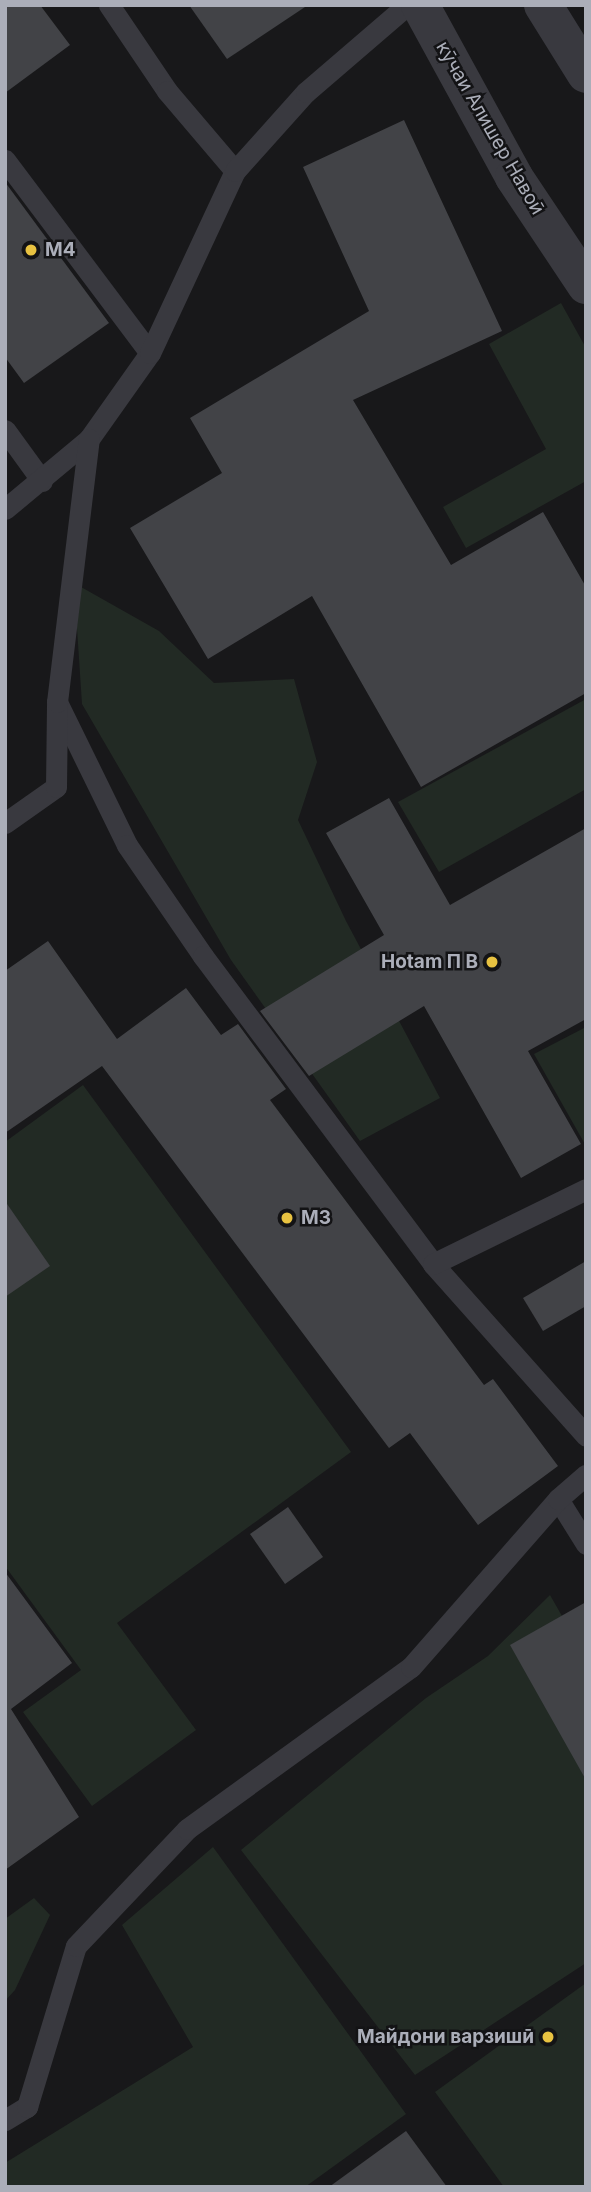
<!DOCTYPE html>
<html>
<head>
<meta charset="utf-8">
<style>
  body { margin:0 }
  #map { position:relative; width:591px; height:2192px; overflow:hidden; background:#18181a; font-family:Inter,sans-serif }
  div>[style] { position:absolute }
  [style*='--x'] { left:calc(var(--x)*1px); top:calc(var(--y)*1px); width:calc(var(--w)*1px); rotate:calc(var(--a)*1deg) }
  .green>* { inset:0; background:#222a24 }
  .building>* { inset:0; background:#424347 }
  .service>* { height:21px; margin:-10.5px; padding:0 10.5px; transform-origin:10.5px; border-radius:10.5px; background:#39393f }
  .tertiary>* { height:38px; margin:-19px; padding:0 19px; transform-origin:19px; border-radius:19px; background:#39393f }
  .dots>* { width:19px; height:19px; translate:-50% -50%; box-sizing:border-box; border:4px solid #131315; border-radius:50% }
  span { translate:-50% -50%; white-space:nowrap; text-align:center; line-height:1.15; -webkit-text-stroke:5px #131315; paint-order:stroke }
  .street-label { font-size:19px; color:#abaeb9 }
  .poi-label { font-size:19px; color:#abaeb9; font-weight:700 }
  .left { translate:0 -50%; text-align:left }
  .right { translate:-100% -50%; text-align:right }
  .frame { position:absolute; inset:0; border:7px solid #abaeb9; pointer-events:none }
</style>
</head>
<body>
<div id="map">
  <div class="green">
    <i style="clip-path:polygon(561px 303px,586px 348px,586px 481px,466px 548px,443px 507px,546px 449px,489px 344px)"></i>
    <i style="clip-path:polygon(74px 583px,159px 631px,214px 683px,294px 679px,317px 762px,298px 820px,346px 921px,440px 1098px,360px 1141px,231px 960px,82px 704px)"></i>
    <i style="clip-path:polygon(586px 699px,586px 789px,439px 872px,398px 802px)"></i>
    <i style="clip-path:polygon(586px 1027px,586px 1146px,534px 1054px)"></i>
    <i style="clip-path:polygon(83px 1085px,351px 1452px,117px 1623px,196px 1730px,92px 1806px,23px 1712px,81px 1670px,5px 1566px,5px 1142px)"></i>
    <i style="clip-path:polygon(550px 1595px,586px 1658px,586px 1963px,415px 2075px,241px 1850px,426px 1698px,488px 1656px)"></i>
    <i style="clip-path:polygon(213px 1847px,406px 2114px,305px 2187px,5px 2187px,5px 2163px,193px 2047px,122px 1925px)"></i>
    <i style="clip-path:polygon(34px 1898px,50px 1915px,15px 1990px,5px 2001px,5px 1919px)"></i>
    <i style="clip-path:polygon(586px 1983px,586px 2187px,504px 2187px,435px 2092px)"></i>
  </div>
  <div class="building">
    <i style="clip-path:polygon(5px 5px,40px 5px,70px 45px,5px 93px)"></i>
    <i style="clip-path:polygon(189px 5px,308px 5px,227px 59px)"></i>
    <i style="clip-path:polygon(404px 120px,502px 331px,353px 400px,451px 565px,543px 512px,586px 587px,586px 693px,421px 787px,312px 596px,208px 659px,130px 528px,222px 473px,190px 418px,369px 311px,303px 167px)"></i>
    <i style="clip-path:polygon(5px 182px,109px 323px,24px 383px,5px 357px)"></i>
    <i style="clip-path:polygon(389px 798px,450px 905px,586px 828px,586px 1019px,528px 1051px,581px 1144px,521px 1178px,424px 1006px,309px 1076px,260px 1011px,384px 935px,326px 833px)"></i>
    <i style="clip-path:polygon(48px 941px,117px 1039px,186px 988px,221px 1035px,238px 1024px,286px 1089px,270px 1100px,484px 1385px,493px 1379px,558px 1466px,478px 1525px,410px 1433px,389px 1448px,102px 1066px,5px 1133px,5px 971px)"></i>
    <i style="clip-path:polygon(5px 1201px,50px 1266px,5px 1297px)"></i>
    <i style="clip-path:polygon(586px 1261px,586px 1306px,543px 1331px,523px 1298px)"></i>
    <i style="clip-path:polygon(288px 1507px,323px 1557px,285px 1584px,250px 1534px)"></i>
    <i style="clip-path:polygon(5px 1572px,72px 1663px,11px 1709px,79px 1817px,5px 1870px)"></i>
    <i style="clip-path:polygon(586px 1602px,586px 1780px,510px 1645px)"></i>
    <i style="clip-path:polygon(406px 2131px,447px 2187px,329px 2187px)"></i>
  </div>
  <div class="service">
    <i style="--x:109;--y:5;--w:104;--a:56"></i>
    <i style="--x:167;--y:91;--w:105;--a:49.6"></i>
    <i style="--x:5;--y:160;--w:241;--a:53.1"></i>
    <i style="--x:5;--y:430;--w:63;--a:54"></i>
    <i style="--x:5;--y:509;--w:109;--a:-39.8"></i>
    <i style="--x:89;--y:439;--w:105;--a:-54.7"></i>
    <i style="--x:150;--y:353;--w:201;--a:-65"></i>
    <i style="--x:235;--y:171;--w:106;--a:-48.1"></i>
    <i style="--x:306;--y:92;--w:133;--a:-40.7"></i>
    <i style="--x:57;--y:702;--w:159;--a:63.9"></i>
    <i style="--x:127;--y:845;--w:135;--a:55.6"></i>
    <i style="--x:203;--y:956;--w:384;--a:53.2"></i>
    <i style="--x:433;--y:1264;--w:230;--a:48.3"></i>
    <i style="--x:5;--y:823;--w:62;--a:-35.2"></i>
    <i style="--x:56;--y:787;--w:85;--a:-89.3"></i>
    <i style="--x:57;--y:702;--w:265;--a:-83.1"></i>
    <i style="--x:433;--y:1264;--w:170;--a:-26.1"></i>
    <i style="--x:558;--y:1499;--w:53;--a:58.1"></i>
    <i style="--x:5;--y:2120;--w:26;--a:-31"></i>
    <i style="--x:27;--y:2107;--w:168;--a:-73.1"></i>
    <i style="--x:76;--y:1946;--w:161;--a:-46.5"></i>
    <i style="--x:187;--y:1829;--w:276;--a:-35.9"></i>
    <i style="--x:411;--y:1667;--w:223;--a:-48.8"></i>
    <i style="--x:558;--y:1499;--w:37;--a:-41"></i>
  </div>
  <div class="tertiary">
    <i style="--x:420;--y:5;--w:196;--a:61.3"></i>
    <i style="--x:514;--y:177;--w:130;--a:56.3"></i>
    <i style="--x:543;--y:5;--w:81;--a:58.1"></i>
  </div>
  <div class="dots">
    <i style="left:31px;top:250px;background:#e8c241"></i>
    <i style="left:492px;top:962px;background:#e8c241"></i>
    <i style="left:287px;top:1218px;background:#e8c241"></i>
    <i style="left:548px;top:2037px;background:#e8c241"></i>
  </div>
  <div class="street-label">
    <span style="left:490px;top:128px;rotate:60deg">кӯчаи Алишер Навоӣ</span>
  </div>
  <div class="poi-label">
    <span class="left" style="left:45px;top:250px">М4</span>
    <span class="right" style="left:478px;top:962px">Hotam П В</span>
    <span class="left" style="left:301px;top:1218px">М3</span>
    <span class="right" style="left:534px;top:2037px">Майдони варзишӣ</span>
  </div>
  <div class="frame"></div>
</div>
</body>
</html>
